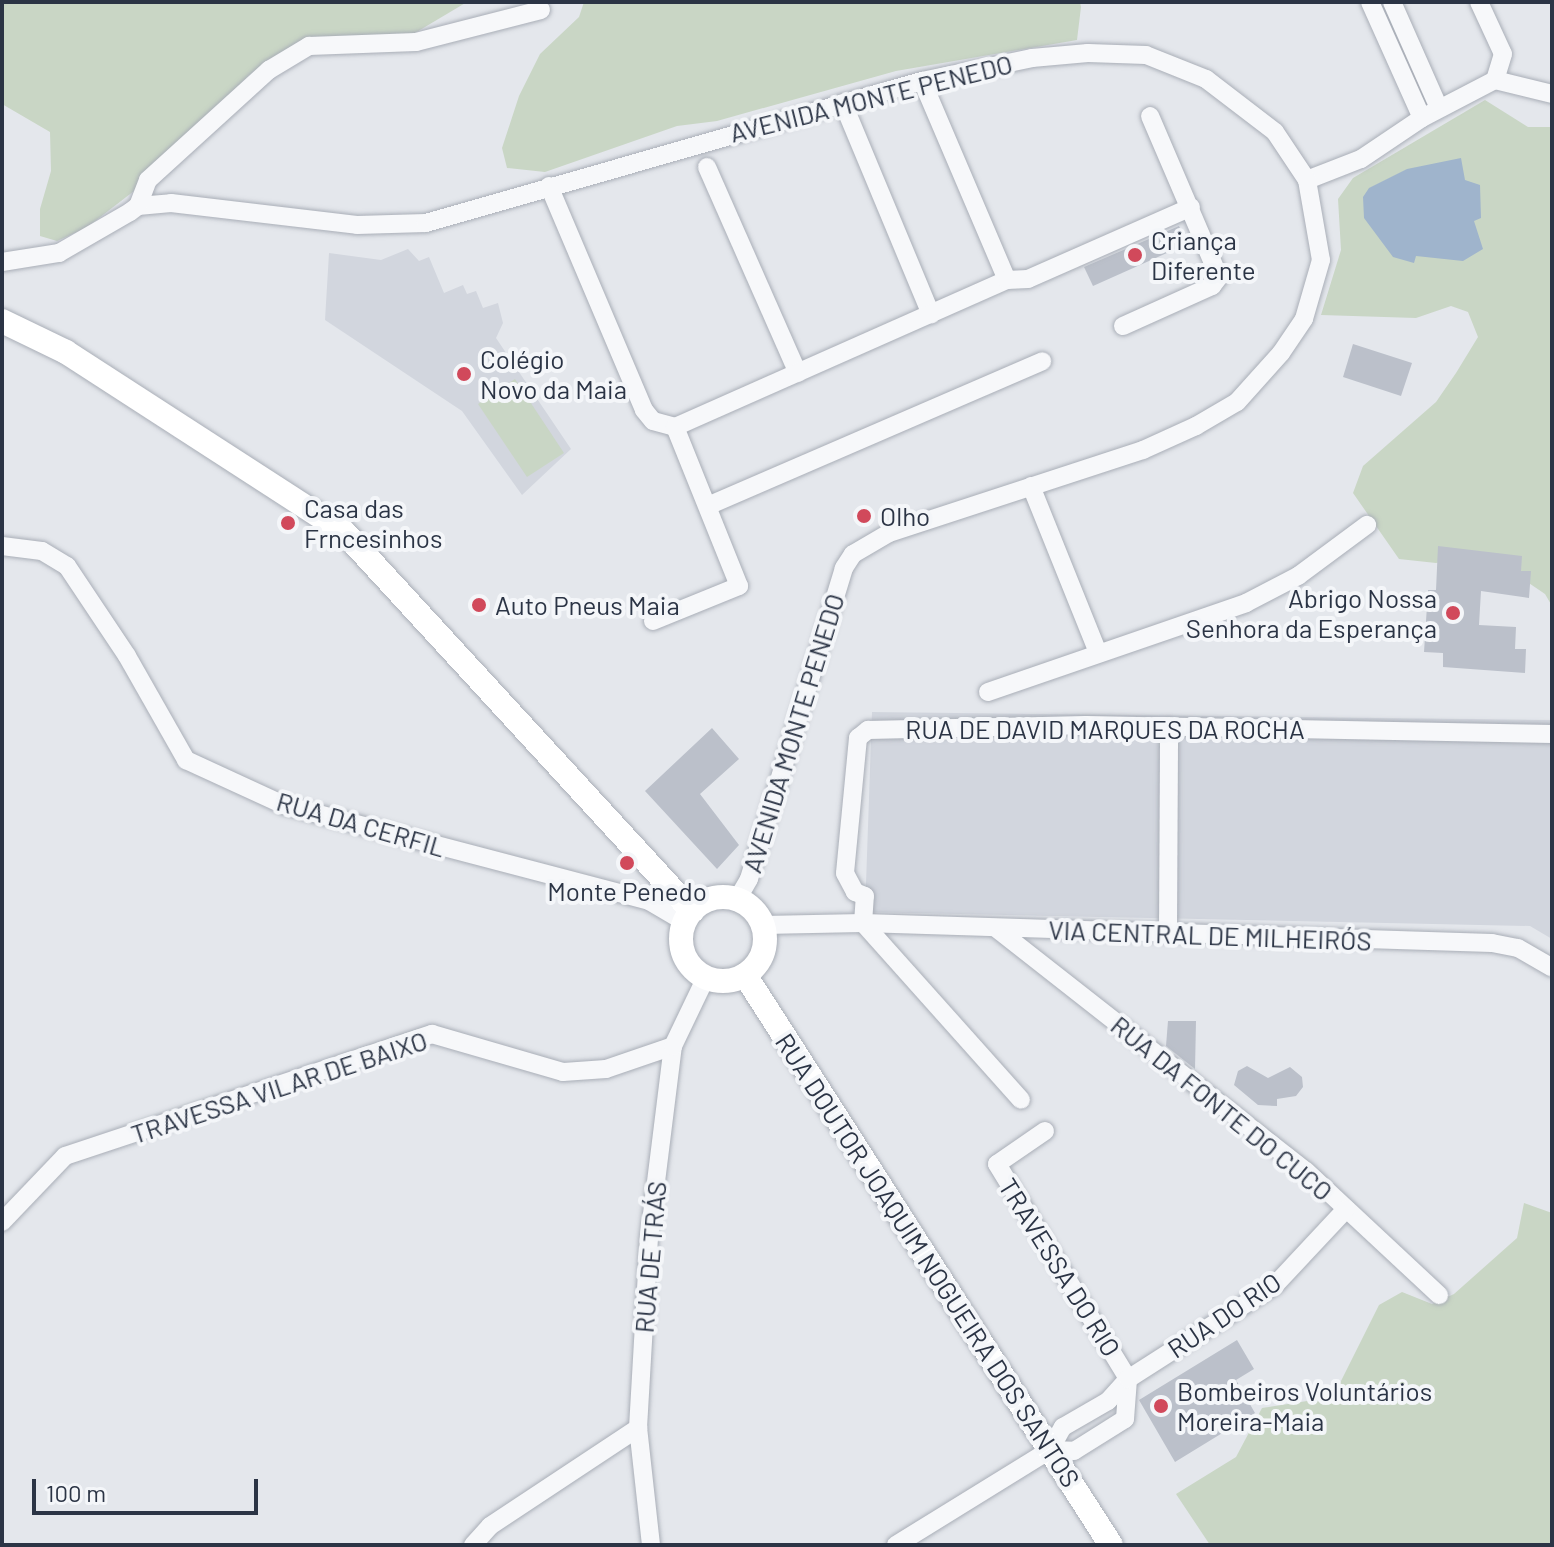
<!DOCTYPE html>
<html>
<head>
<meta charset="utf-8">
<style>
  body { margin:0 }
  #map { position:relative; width:1554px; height:1547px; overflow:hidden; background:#e4e7ec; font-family:Barlow,sans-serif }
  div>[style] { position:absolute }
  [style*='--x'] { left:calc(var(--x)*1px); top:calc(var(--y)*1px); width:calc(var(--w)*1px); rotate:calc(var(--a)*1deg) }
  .built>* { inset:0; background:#d2d6de }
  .green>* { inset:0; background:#c9d6c5 }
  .water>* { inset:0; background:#9fb4cc }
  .building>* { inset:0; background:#bbc0ca }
  .roads { filter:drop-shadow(0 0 2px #a9aeb7) drop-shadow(0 0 2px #a9aeb7) }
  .minor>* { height:18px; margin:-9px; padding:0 9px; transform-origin:9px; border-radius:9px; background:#f7f8fa }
  .major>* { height:24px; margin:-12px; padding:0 12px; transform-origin:12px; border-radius:12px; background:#fff }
  .major>.ring { margin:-12px; padding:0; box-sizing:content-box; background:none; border:24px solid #fff; border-radius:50% }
  .dots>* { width:22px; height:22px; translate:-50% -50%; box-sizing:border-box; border:4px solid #f4f6f9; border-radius:50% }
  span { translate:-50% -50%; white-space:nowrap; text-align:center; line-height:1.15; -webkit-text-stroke:8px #f4f6f9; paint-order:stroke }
  .street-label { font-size:26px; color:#2b3445 }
  .poi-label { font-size:26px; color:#2b3445 }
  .left { translate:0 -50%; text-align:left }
  .right { translate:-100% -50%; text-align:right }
  .frame { position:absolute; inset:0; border:4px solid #2b3445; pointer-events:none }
  .scale { position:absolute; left:32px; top:1479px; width:226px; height:36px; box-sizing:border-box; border:4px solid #2b3445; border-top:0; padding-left:10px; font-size:24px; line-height:28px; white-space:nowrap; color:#2b3445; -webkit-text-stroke:6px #f4f6f9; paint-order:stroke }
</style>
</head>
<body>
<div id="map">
  <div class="built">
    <i style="clip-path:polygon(408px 249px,419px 261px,429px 257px,444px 293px,463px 285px,467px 294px,476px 291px,483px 308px,498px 303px,503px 323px,496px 338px,571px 449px,522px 495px,462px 411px,325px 320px,329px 253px,381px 260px)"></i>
    <i style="clip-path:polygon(872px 712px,1552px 720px,1552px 939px,1530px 926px,865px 912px)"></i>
  </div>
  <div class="green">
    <i style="clip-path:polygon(2px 2px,467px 2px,393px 46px,280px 58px,249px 75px,156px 174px,86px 228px,57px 241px,40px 236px,40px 209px,51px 171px,50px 132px,2px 104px)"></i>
    <i style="clip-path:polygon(584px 2px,1080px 2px,1081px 7px,1077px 40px,896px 71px,717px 121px,677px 126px,545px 172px,507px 168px,502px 148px,519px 96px,540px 54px,579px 17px)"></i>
    <i style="clip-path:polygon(1485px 100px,1528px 127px,1552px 127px,1552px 606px,1545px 594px,1486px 554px,1436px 563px,1399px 559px,1353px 493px,1363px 466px,1436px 402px,1456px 373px,1478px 337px,1468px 312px,1451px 306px,1416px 318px,1321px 315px,1341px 250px,1338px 199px,1353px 178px)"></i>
    <i style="clip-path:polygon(515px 379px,564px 453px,527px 477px,478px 404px)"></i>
    <i style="clip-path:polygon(1524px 1203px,1552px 1213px,1552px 1545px,1210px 1545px,1176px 1494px,1236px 1457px,1262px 1408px,1333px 1397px,1379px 1305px,1402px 1292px,1432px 1304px,1454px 1294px,1517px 1238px)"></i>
  </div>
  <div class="water">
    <i style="clip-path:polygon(1461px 158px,1465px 180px,1480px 185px,1481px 218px,1474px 221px,1483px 249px,1463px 261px,1416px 256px,1414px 263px,1393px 257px,1364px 218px,1363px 197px,1369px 188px,1407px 169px)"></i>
  </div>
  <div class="building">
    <i style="clip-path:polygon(1179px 226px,1187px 244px,1093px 286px,1084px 267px)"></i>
    <i style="clip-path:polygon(1353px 344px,1412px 363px,1401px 396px,1343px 377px)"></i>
    <i style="clip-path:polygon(1438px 546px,1522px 556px,1521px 571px,1531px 571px,1529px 598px,1481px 591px,1479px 625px,1516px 627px,1515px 649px,1526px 649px,1525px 673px,1443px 667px,1443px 653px,1424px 652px,1428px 590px,1436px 590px)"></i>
    <i style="clip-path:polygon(712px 728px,739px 759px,700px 794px,739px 845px,717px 869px,645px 791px)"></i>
    <i style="clip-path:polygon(1168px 1021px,1196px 1021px,1195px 1069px,1166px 1046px)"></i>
    <i style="clip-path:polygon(1247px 1066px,1268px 1078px,1290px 1067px,1302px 1077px,1303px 1087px,1296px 1096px,1277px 1099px,1277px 1106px,1258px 1105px,1234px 1085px,1238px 1071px)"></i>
    <i style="clip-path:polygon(1237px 1340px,1254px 1369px,1236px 1380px,1255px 1413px,1175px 1462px,1139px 1400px)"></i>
  </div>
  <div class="roads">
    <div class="minor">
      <i style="--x:1370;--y:2;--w:127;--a:65.9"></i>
      <i style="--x:1392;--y:2;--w:116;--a:66.1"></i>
      <i style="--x:1479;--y:2;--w:57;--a:65.2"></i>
      <i style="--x:1503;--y:54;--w:27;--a:107"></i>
      <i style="--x:1495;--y:80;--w:59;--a:13.8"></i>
      <i style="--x:843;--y:103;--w:229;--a:67.4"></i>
      <i style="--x:707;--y:167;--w:225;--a:66.2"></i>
      <i style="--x:1307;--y:180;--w:58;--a:-21.3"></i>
      <i style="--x:1361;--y:159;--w:73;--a:-33.9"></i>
      <i style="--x:1422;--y:118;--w:82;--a:-27.5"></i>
      <i style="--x:549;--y:186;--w:243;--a:67"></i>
      <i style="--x:644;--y:410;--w:14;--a:51"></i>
      <i style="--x:653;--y:421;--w:23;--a:15"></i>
      <i style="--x:675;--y:427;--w:363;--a:-23.9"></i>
      <i style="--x:1007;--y:280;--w:216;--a:-113.1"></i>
      <i style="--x:138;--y:206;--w:33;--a:-5"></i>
      <i style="--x:171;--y:203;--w:187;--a:6.7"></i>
      <i style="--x:357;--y:225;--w:69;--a:-1.7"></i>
      <i style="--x:426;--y:223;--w:516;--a:-15.98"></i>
      <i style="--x:922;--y:81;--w:112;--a:-11.8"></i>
      <i style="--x:1032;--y:58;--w:56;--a:-5.1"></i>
      <i style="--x:1088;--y:53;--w:58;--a:2"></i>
      <i style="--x:1146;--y:55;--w:65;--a:21.8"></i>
      <i style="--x:1206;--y:79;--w:87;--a:37.5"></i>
      <i style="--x:1275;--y:132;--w:58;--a:56.3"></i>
      <i style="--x:1307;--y:180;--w:81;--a:80.1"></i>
      <i style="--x:1321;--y:260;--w:61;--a:106.1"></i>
      <i style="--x:1304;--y:319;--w:41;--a:124.1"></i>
      <i style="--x:1281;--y:353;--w:66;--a:131.9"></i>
      <i style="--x:1237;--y:402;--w:48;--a:149.7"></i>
      <i style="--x:1196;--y:426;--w:58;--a:155.6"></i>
      <i style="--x:1143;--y:450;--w:267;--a:161.9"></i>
      <i style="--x:889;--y:533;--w:42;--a:149.7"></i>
      <i style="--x:853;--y:554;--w:17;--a:123"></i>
      <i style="--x:844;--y:568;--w:325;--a:107"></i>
      <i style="--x:749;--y:879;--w:24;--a:120"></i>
      <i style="--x:2;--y:262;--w:58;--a:-9"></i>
      <i style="--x:59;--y:253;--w:82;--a:-30"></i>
      <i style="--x:130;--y:212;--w:10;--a:-37"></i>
      <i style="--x:138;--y:206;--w:28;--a:-69"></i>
      <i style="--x:148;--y:180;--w:164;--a:-42.3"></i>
      <i style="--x:269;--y:70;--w:47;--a:-31"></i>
      <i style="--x:309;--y:46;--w:107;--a:-2.1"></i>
      <i style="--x:416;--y:42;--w:129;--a:-14.4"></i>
      <i style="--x:1007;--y:280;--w:21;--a:-3"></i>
      <i style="--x:1028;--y:279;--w:178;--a:-23.8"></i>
      <i style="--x:1123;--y:326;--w:98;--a:-24.2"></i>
      <i style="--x:1212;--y:286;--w:11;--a:-52"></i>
      <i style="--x:1219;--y:277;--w:175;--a:-113.2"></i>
      <i style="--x:1031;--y:486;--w:180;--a:68.1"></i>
      <i style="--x:710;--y:505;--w:362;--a:-23.4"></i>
      <i style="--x:2;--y:546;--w:40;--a:7.1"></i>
      <i style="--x:42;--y:551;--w:29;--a:31"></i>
      <i style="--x:67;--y:566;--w:108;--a:56.3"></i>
      <i style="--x:127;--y:656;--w:120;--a:60.4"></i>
      <i style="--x:186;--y:760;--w:108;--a:24.7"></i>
      <i style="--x:284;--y:805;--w:377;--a:14.7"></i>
      <i style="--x:649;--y:901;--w:42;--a:30.3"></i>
      <i style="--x:653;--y:621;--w:93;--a:-22.1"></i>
      <i style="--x:739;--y:586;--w:171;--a:-111.9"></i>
      <i style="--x:988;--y:692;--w:273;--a:-19"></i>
      <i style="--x:1246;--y:603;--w:59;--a:-27.4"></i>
      <i style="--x:1298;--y:576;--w:86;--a:-36.5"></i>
      <i style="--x:863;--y:923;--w:27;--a:-86"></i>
      <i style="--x:865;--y:896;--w:11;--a:-158"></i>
      <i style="--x:855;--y:892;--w:21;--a:-118"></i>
      <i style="--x:845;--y:873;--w:136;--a:-84.5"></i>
      <i style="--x:858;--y:738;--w:13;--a:-39"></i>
      <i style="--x:868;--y:730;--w:218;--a:-1.3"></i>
      <i style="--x:1086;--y:725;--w:466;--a:1.1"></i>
      <i style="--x:863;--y:923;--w:237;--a:48.2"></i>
      <i style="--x:763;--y:925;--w:100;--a:-1.1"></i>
      <i style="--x:863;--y:923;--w:629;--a:1.82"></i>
      <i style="--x:1492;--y:943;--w:26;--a:11"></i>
      <i style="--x:1518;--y:948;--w:39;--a:30"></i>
      <i style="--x:997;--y:929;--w:392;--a:38.1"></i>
      <i style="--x:1306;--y:1171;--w:182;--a:43"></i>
      <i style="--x:1168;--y:934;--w:208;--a:-89.7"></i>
      <i style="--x:1045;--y:1131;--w:58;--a:145.5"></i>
      <i style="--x:997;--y:1164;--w:252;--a:58.6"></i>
      <i style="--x:2;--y:1222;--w:91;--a:-46.3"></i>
      <i style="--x:65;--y:1156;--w:387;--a:-18.4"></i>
      <i style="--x:432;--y:1034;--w:136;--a:16.2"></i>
      <i style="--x:563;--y:1072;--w:43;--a:-4"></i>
      <i style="--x:606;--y:1069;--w:71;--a:-18.9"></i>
      <i style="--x:1050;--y:1450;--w:24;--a:2"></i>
      <i style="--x:1074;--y:1451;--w:60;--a:-32.1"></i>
      <i style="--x:1125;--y:1419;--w:40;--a:-85.7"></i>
      <i style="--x:473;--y:1545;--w:25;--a:-48"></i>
      <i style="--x:490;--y:1526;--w:178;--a:-33.5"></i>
      <i style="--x:651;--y:1545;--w:118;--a:-96.3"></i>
      <i style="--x:638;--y:1428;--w:190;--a:-86.7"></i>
      <i style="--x:649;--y:1238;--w:193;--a:-82.9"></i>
      <i style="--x:673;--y:1046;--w:76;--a:-64.4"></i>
      <i style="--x:896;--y:1545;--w:181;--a:-31.7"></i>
      <i style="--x:1050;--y:1450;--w:26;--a:-61"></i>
      <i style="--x:1063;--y:1427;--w:52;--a:-30"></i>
      <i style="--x:1108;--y:1401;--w:30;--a:-48"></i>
      <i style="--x:1128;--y:1379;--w:174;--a:-32.6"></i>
      <i style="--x:1275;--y:1285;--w:104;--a:-46.9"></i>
    </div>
    <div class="major">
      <i style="--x:2;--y:321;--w:71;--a:25.8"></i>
      <i style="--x:66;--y:352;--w:330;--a:32.9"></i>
      <i style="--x:343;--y:531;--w:516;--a:47.43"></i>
      <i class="ring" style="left:681px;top:897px;width:60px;height:60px"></i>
      <i style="--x:745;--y:975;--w:677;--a:57.3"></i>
    </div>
  </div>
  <div class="dots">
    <i style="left:1135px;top:255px;background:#d1495b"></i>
    <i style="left:464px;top:374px;background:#d1495b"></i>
    <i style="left:864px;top:516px;background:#d1495b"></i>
    <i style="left:288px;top:523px;background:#d1495b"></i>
    <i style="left:479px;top:605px;background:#d1495b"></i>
    <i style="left:1453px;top:613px;background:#d1495b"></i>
    <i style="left:627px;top:863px;background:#d1495b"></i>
    <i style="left:1161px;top:1406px;background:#d1495b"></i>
  </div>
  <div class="street-label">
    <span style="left:871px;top:98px;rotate:-14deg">AVENIDA MONTE PENEDO</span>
    <span style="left:1105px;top:729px">RUA DE DAVID MARQUES DA ROCHA</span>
    <span style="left:793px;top:733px;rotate:-73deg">AVENIDA MONTE PENEDO</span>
    <span style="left:361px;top:824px;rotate:16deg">RUA DA CERFIL</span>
    <span style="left:1210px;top:935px;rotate:2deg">VIA CENTRAL DE MILHEIRÓS</span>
    <span style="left:279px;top:1087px;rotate:-18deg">TRAVESSA VILAR DE BAIXO</span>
    <span style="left:1222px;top:1108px;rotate:39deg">RUA DA FONTE DO CUCO</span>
    <span style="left:650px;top:1257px;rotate:-85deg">RUA DE TRÁS</span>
    <span style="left:928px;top:1260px;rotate:57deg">RUA DOUTOR JOAQUIM NOGUEIRA DOS SANTOS</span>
    <span style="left:1060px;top:1267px;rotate:58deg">TRAVESSA DO RIO</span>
    <span style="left:1224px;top:1315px;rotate:-34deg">RUA DO RIO</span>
  </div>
  <div class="poi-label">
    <span class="left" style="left:1151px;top:255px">Criança<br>Diferente</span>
    <span class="left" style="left:480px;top:374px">Colégio<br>Novo da Maia</span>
    <span class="left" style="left:304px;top:523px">Casa das<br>Frncesinhos</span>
    <span class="left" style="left:880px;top:516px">Olho</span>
    <span class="right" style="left:1437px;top:613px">Abrigo Nossa<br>Senhora da Esperança</span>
    <span class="left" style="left:495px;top:605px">Auto Pneus Maia</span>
    <span style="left:627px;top:891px">Monte Penedo</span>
    <span class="left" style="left:1177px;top:1406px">Bombeiros Voluntários<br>Moreira-Maia</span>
  </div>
  <div class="frame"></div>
  <div class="scale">100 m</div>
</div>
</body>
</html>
